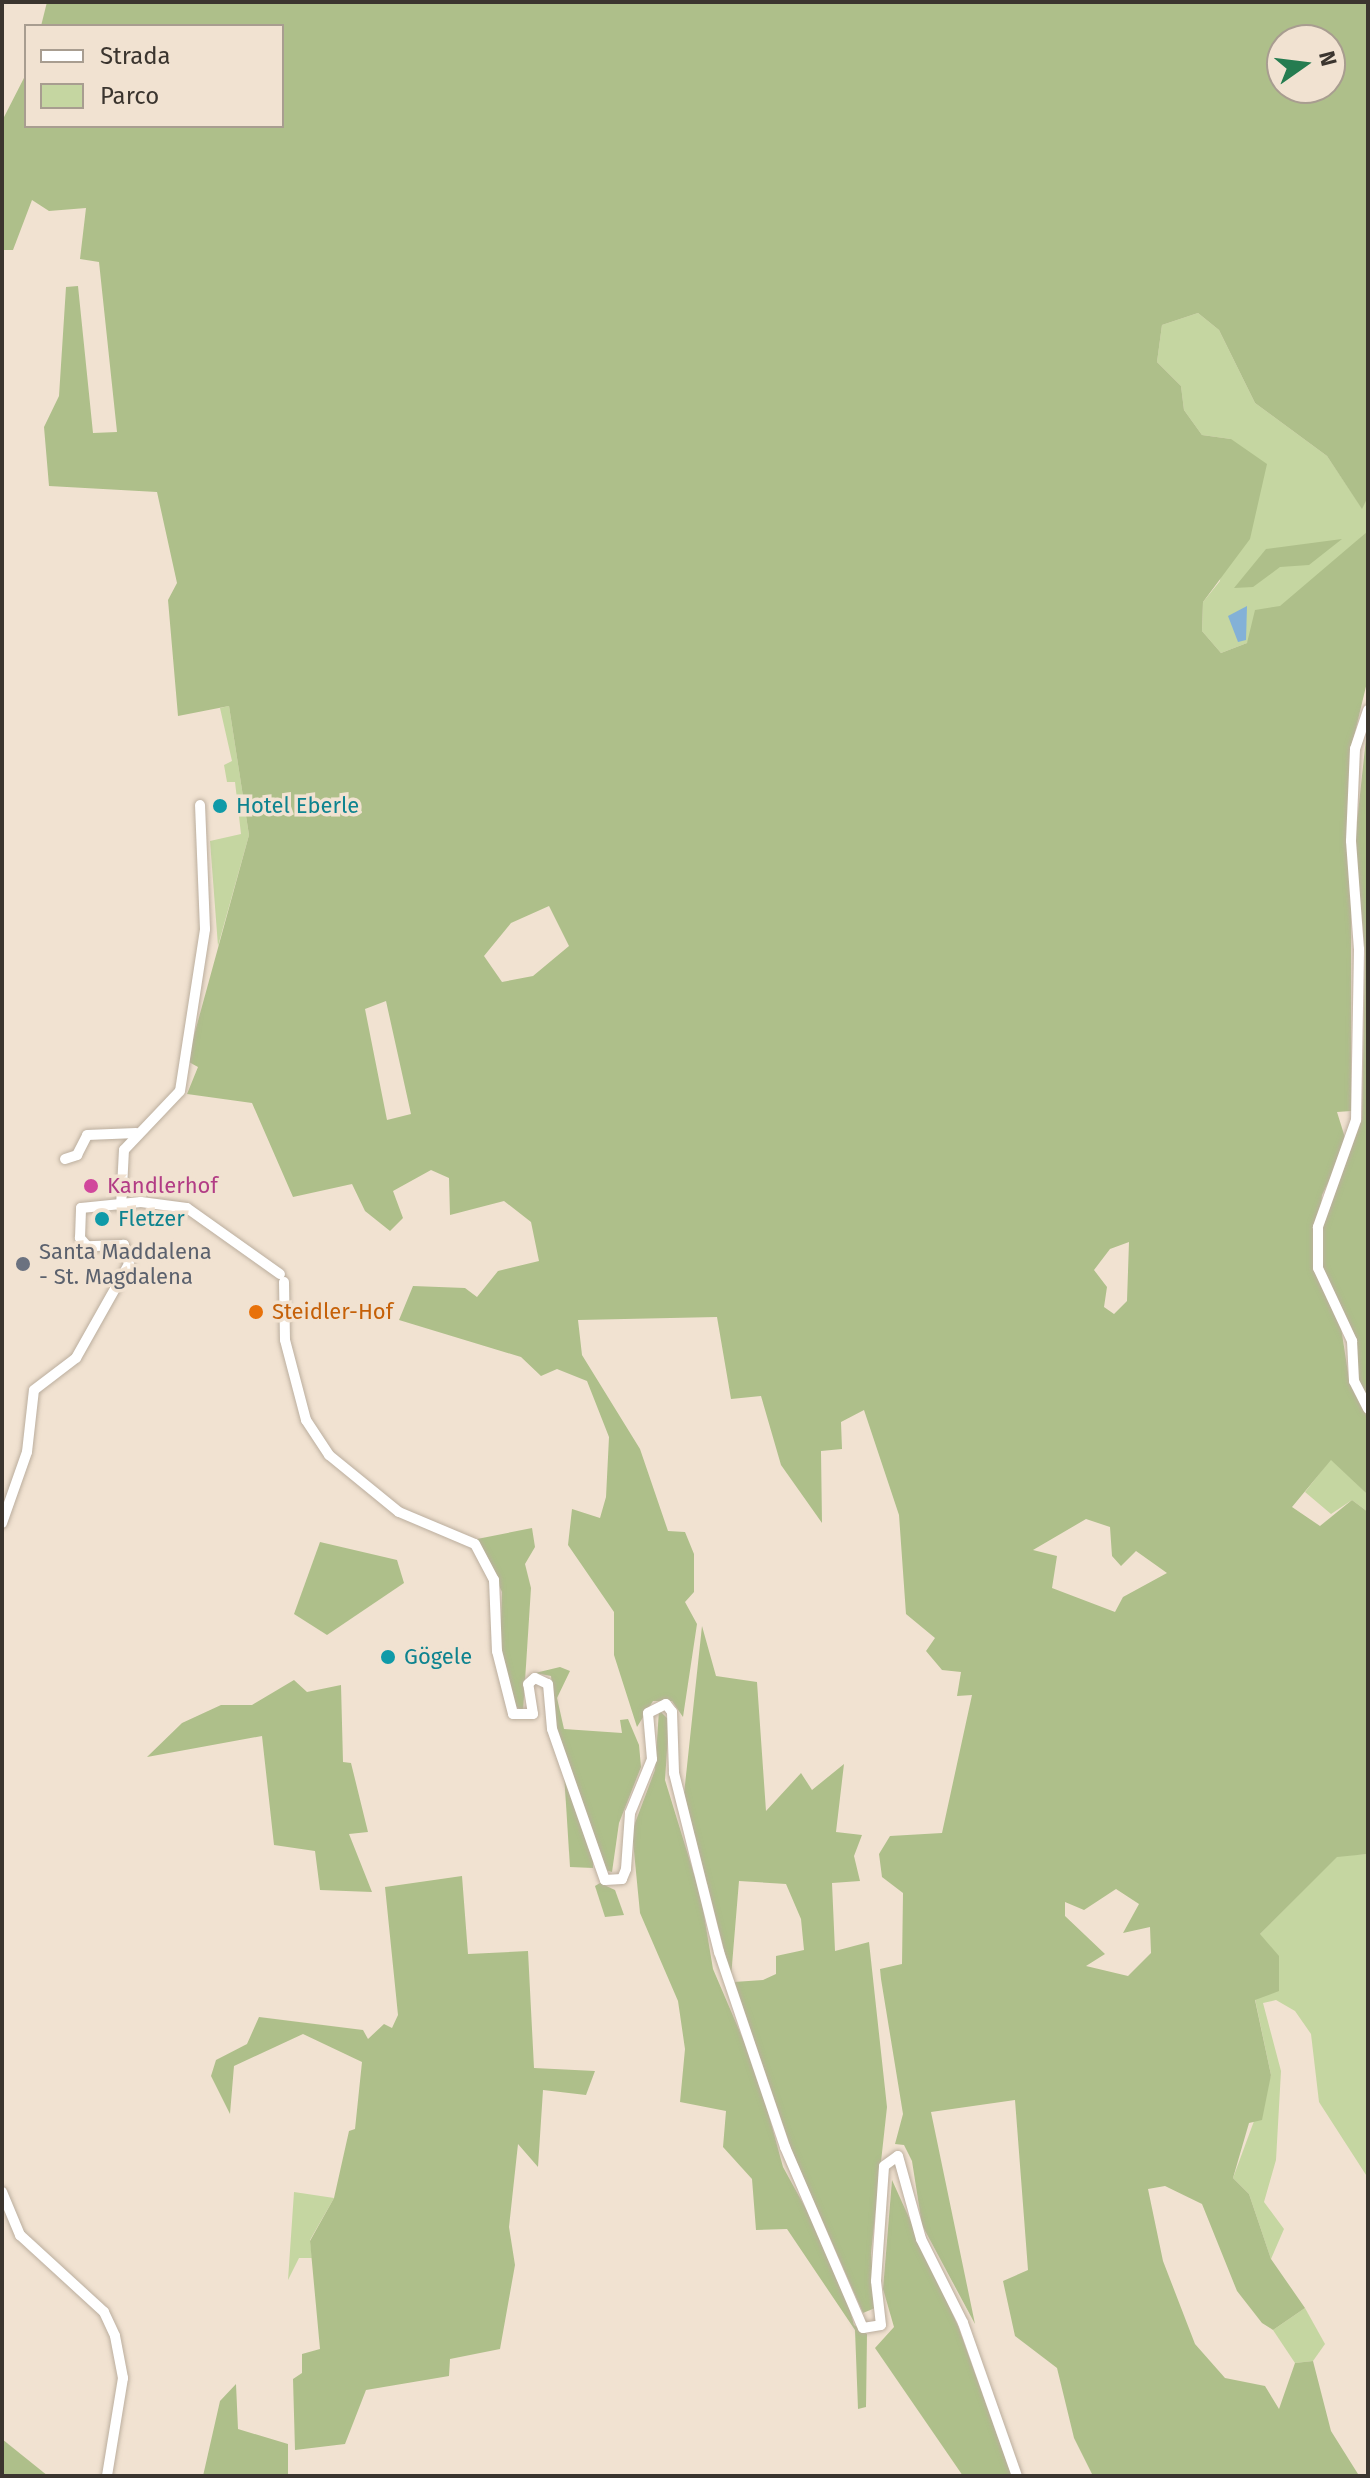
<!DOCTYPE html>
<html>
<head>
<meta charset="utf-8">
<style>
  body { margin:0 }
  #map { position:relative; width:1370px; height:2478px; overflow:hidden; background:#f1e2d1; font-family:"Fira Sans",sans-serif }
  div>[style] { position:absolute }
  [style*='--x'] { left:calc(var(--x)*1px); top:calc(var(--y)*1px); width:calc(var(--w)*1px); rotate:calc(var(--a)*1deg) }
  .green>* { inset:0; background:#c5d6a1 }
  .forest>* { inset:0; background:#aebf8a }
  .water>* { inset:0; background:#83b1d7 }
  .roads { filter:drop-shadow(0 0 2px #bbae9e) drop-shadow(0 0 2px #bbae9e) }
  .street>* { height:10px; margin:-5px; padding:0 5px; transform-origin:5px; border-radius:5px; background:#fff }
  .dots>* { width:22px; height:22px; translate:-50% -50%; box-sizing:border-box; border:4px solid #f1e2d1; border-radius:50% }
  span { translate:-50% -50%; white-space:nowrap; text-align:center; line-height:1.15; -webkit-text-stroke:7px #f1e2d1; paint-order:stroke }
  .culture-label { font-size:22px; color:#0d838f }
  .left { translate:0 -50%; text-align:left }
  .hotel-label { font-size:22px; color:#b23c85 }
  .worship-label { font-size:22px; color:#5b616d }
  .food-label { font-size:22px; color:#c56008 }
  .frame { position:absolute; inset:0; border:4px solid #3b352f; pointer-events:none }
  .legend { position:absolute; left:24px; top:24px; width:260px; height:104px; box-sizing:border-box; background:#f1e2d1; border:2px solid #a89d90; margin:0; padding:10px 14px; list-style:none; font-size:24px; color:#3b352f }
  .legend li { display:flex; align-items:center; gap:16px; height:40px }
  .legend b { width:40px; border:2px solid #a89d90 }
  .north { position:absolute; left:1266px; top:24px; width:80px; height:80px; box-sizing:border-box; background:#f1e2d1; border:2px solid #a89d90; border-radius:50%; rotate:76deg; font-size:22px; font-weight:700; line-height:32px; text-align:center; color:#3b352f }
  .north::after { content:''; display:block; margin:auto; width:28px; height:36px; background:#257c50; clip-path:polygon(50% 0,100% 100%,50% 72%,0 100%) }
</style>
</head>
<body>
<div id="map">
  <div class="green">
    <i style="clip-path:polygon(1198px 313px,1219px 330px,1255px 403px,1327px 456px,1362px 508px,1368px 497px,1368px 531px,1247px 643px,1221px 653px,1202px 631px,1203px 602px,1220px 581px,1231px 439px,1202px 435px,1184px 410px,1181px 386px,1157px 362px,1162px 325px)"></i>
    <i style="clip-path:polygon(229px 706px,249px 835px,218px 946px,210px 841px,241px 834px,235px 782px,227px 782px,224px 765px,232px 761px,220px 708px)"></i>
    <i style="clip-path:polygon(1331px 1459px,1368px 1495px,1368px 1512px,1352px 1500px,1331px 1514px,1305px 1492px)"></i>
    <i style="clip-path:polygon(1368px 1854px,1368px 2178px,1319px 2102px,1311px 2034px,1295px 2011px,1276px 2000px,1263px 2003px,1281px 2071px,1276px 2160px,1264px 2202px,1284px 2229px,1271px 2259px,1249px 2194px,1233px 2178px,1271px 2075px,1255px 1999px,1260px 1934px,1337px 1856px)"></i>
    <i style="clip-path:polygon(294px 2192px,334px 2198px,310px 2240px,312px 2258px,299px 2258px,288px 2280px)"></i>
    <i style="clip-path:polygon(1305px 2308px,1325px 2344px,1313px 2361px,1295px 2363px,1273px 2330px)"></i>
  </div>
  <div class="forest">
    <i style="clip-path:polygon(evenodd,47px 2px,1368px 2px,1368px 497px,1362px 509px,1327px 456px,1255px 403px,1219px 330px,1198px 313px,1162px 325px,1157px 362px,1181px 386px,1184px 410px,1202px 435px,1231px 439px,1267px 464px,1250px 539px,1203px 602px,1202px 631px,1221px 653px,1247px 643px,1255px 610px,1280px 606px,1368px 531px,1368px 678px,1351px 749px,1351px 1111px,1337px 1112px,1347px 1144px,1322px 1195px,1315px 1268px,1340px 1321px,1349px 1379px,1368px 1419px,1368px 1495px,1331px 1460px,1292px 1507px,1320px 1526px,1352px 1500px,1368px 1512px,1368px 1854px,1337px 1857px,1260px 1934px,1279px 1956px,1279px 1991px,1255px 2000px,1271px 2075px,1262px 2120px,1249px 2123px,1233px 2178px,1249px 2194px,1271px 2259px,1305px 2308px,1273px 2330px,1262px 2323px,1237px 2291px,1202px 2204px,1165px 2186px,1148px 2189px,1163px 2261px,1195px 2344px,1225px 2378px,1265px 2386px,1279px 2409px,1295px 2363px,1313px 2361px,1331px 2431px,1358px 2474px,1368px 2476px,1093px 2476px,1074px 2438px,1057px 2368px,1015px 2336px,1003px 2281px,1028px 2270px,1015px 2100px,931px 2112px,975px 2324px,922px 2225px,912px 2161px,904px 2145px,895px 2144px,903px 2114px,881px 1979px,880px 1969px,902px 1964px,903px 1893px,882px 1877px,879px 1854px,890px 1836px,942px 1833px,972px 1695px,957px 1696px,961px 1672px,942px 1670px,926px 1651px,935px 1638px,906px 1614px,899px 1515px,864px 1410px,841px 1422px,842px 1449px,821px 1451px,822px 1523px,781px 1465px,761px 1396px,731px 1399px,717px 1317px,578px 1320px,582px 1355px,640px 1449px,668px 1531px,685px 1532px,694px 1554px,694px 1592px,685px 1602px,697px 1624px,683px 1717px,672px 1701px,653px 1701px,637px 1727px,614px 1655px,614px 1612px,568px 1545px,572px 1509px,600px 1518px,606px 1497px,609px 1437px,587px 1381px,557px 1369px,541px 1376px,521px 1357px,399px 1320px,413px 1286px,465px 1288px,477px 1297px,498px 1271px,539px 1261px,531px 1222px,504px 1201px,450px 1215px,449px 1178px,431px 1170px,393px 1191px,403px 1218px,390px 1231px,365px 1211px,352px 1184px,293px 1197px,252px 1103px,187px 1094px,198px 1067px,187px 1061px,249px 835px,229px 706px,178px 716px,168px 600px,177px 583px,157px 492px,49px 486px,44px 427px,59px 396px,66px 287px,78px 286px,93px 433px,117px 432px,99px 262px,80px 259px,86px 208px,49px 211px,32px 200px,13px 250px,2px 250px,2px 121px,26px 74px,26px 126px,282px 126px,282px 26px,41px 26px,47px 2px,1282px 40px,1330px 40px,1330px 88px,1282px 88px,1282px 40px,47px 2px,549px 906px,569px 946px,533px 976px,502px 982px,484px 956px,511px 923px,549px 906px,47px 2px,386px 1001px,411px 1114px,387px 1120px,365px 1009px,386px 1001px,47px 2px,1129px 1242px,1127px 1301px,1114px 1314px,1104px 1307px,1107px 1287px,1094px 1270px,1110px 1249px,1129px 1242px,47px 2px,1086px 1519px,1110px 1527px,1112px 1556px,1121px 1566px,1136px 1551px,1167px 1573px,1123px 1597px,1115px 1612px,1052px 1588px,1057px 1556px,1033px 1550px,1086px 1519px,47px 2px,1116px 1889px,1139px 1904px,1123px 1933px,1150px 1927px,1151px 1953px,1128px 1976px,1086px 1966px,1105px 1954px,1065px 1916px,1065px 1902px,1084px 1910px,1116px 1889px)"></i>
    <i style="clip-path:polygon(1342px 539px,1309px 565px,1280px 567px,1253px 587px,1234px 588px,1266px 549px)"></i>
    <i style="clip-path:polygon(1368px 720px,1368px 1398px,1358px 1379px,1356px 1339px,1323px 1268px,1322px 1228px,1362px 1119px,1365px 954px,1355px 841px)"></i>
    <i style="clip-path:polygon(532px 1528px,535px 1547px,525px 1564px,531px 1588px,523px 1712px,514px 1705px,500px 1651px,502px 1592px,477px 1539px)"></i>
    <i style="clip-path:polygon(320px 1542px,397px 1560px,404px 1583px,327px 1635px,294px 1614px)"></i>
    <i style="clip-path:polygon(702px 1626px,716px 1676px,757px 1682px,766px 1811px,801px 1773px,812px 1790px,844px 1764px,836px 1832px,862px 1835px,854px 1856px,860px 1881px,832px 1883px,835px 1951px,869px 1942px,887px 2107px,871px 2253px,875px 2308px,863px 2313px,793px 2154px,734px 1982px,763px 1980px,776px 1974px,776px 1956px,804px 1950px,801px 1919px,786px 1884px,739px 1881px,731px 1977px,684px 1794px)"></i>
    <i style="clip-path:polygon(560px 1667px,570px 1671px,557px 1698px,564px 1729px,622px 1733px,620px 1720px,628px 1719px,639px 1745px,641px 1767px,619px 1823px,612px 1872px,605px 1870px,556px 1730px,551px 1676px,535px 1673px)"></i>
    <i style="clip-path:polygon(294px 1680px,307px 1692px,341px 1685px,343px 1762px,351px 1763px,368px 1832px,349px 1834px,372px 1892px,320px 1890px,315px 1851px,274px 1845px,262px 1736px,147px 1757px,182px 1723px,221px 1705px,252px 1705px)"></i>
    <i style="clip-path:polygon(659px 1710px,669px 1720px,665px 1780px,701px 1897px,713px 1969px,757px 2072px,783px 2167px,839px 2269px,854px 2325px,867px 2334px,866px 2407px,858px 2409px,855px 2330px,787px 2229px,756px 2230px,752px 2179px,723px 2147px,726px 2111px,680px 2102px,685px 2049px,678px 2001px,640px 1913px,632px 1831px,655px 1770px)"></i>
    <i style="clip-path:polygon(564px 1773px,593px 1857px,593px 1868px,570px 1867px)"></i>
    <i style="clip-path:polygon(462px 1876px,468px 1954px,528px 1951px,534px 2068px,595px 2071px,586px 2095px,543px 2090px,538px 2167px,518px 2144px,509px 2227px,515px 2265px,500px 2349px,450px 2359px,449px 2376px,366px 2390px,345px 2444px,295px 2450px,293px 2379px,302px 2373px,302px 2354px,320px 2349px,310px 2241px,334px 2198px,349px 2131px,355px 2129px,362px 2062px,303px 2034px,234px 2066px,230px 2114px,211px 2076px,216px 2060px,247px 2044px,259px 2017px,363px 2030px,368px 2039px,384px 2024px,392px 2028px,398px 2015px,385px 1887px)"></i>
    <i style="clip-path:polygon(600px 1883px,615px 1890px,624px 1915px,605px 1917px,595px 1886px)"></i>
    <i style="clip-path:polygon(892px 2180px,958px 2326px,1012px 2476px,963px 2476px,875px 2348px,894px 2327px,883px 2289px)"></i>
    <i style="clip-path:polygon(236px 2384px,238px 2429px,288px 2444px,288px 2476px,203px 2476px,220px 2401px)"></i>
    <i style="clip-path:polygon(2px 2439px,48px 2476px,2px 2476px)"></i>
  </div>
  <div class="water">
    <i style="clip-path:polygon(1247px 606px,1246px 640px,1238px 642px,1228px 616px)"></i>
  </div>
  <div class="roads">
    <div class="street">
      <i style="--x:1368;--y:710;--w:41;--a:108.4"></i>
      <i style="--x:1355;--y:749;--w:92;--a:92.5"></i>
      <i style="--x:1351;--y:841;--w:108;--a:85.8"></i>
      <i style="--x:1359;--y:949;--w:171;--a:91"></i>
      <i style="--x:1356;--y:1120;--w:114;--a:109.6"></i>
      <i style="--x:1318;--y:1227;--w:41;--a:90"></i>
      <i style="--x:1318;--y:1268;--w:81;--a:65"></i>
      <i style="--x:1352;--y:1341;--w:40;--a:87.1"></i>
      <i style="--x:1354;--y:1381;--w:31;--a:63"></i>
      <i style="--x:65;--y:1159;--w:13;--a:-18"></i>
      <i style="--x:77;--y:1155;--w:22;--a:-63"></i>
      <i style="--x:87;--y:1135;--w:49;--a:-2.3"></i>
      <i style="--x:121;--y:1207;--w:57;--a:-87"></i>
      <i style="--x:124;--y:1150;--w:81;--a:-46.5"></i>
      <i style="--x:180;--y:1091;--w:164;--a:-81.2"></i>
      <i style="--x:205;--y:929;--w:124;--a:-92.3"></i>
      <i style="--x:284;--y:1282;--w:58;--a:89"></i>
      <i style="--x:285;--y:1340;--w:83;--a:75.3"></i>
      <i style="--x:306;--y:1420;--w:42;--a:56.7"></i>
      <i style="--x:329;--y:1455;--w:90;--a:39.2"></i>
      <i style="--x:399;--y:1512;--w:82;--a:22.8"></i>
      <i style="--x:475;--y:1544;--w:41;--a:62.2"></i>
      <i style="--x:494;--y:1580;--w:71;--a:87.6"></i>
      <i style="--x:497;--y:1651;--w:65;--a:75.7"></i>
      <i style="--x:513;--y:1714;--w:20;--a:0"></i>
      <i style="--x:533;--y:1714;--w:30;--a:-99"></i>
      <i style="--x:528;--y:1684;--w:9;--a:-41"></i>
      <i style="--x:535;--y:1678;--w:14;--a:25"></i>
      <i style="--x:548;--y:1684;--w:45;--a:84.9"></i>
      <i style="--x:552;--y:1729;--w:160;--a:70.7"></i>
      <i style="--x:605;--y:1880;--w:17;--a:-3"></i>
      <i style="--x:622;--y:1879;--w:11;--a:-68"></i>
      <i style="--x:626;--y:1869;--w:56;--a:-85.9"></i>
      <i style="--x:630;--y:1813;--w:58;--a:-67.8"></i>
      <i style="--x:652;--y:1759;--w:46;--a:-95"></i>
      <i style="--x:648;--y:1713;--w:20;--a:-27"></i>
      <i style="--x:666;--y:1704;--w:10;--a:53"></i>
      <i style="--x:672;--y:1712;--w:61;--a:88.1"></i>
      <i style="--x:674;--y:1773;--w:185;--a:75.9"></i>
      <i style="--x:719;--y:1952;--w:206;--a:71.3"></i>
      <i style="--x:785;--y:2147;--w:197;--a:66.7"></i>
      <i style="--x:863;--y:2328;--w:18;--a:-9"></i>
      <i style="--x:881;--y:2325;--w:44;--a:-96.5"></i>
      <i style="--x:876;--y:2281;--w:115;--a:-86"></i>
      <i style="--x:884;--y:2166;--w:17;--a:-36"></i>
      <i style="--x:898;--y:2156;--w:86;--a:74.5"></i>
      <i style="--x:921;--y:2239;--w:94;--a:63.4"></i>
      <i style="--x:963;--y:2323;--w:162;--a:70.6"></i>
      <i style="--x:2;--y:1523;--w:75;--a:-70.6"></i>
      <i style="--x:27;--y:1452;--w:62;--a:-83.6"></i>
      <i style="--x:34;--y:1390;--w:53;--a:-37.3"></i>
      <i style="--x:76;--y:1358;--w:108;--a:-60.6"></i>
      <i style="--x:129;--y:1264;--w:20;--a:-105"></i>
      <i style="--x:124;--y:1245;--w:37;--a:178"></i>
      <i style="--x:87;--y:1246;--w:11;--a:-131"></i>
      <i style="--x:80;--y:1238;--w:30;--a:-88"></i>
      <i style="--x:81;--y:1208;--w:60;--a:-5.7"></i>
      <i style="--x:141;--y:1202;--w:46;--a:7.4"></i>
      <i style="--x:187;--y:1208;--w:114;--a:35.4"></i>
      <i style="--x:2;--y:2192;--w:47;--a:67.3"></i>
      <i style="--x:20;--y:2235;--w:114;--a:42.5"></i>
      <i style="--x:104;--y:2312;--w:26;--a:65"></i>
      <i style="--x:115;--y:2336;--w:43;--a:79.2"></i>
      <i style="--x:123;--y:2378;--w:99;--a:99.3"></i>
    </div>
  </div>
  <div class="dots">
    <i style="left:220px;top:806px;background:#0f9aa8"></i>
    <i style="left:91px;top:1186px;background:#d1479c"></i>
    <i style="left:102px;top:1219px;background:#0f9aa8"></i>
    <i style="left:23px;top:1264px;background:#6b7280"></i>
    <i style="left:256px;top:1312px;background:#e8710a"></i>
    <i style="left:388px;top:1657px;background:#0f9aa8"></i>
  </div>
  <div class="culture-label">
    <span class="left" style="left:236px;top:806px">Hotel Eberle</span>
    <span class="left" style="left:118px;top:1219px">Fletzer</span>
    <span class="left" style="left:404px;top:1657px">Gögele</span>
  </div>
  <div class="hotel-label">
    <span class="left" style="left:107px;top:1186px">Kandlerhof</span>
  </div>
  <div class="worship-label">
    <span class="left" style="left:39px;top:1264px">Santa Maddalena<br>- St. Magdalena</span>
  </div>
  <div class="food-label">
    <span class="left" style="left:272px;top:1312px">Steidler-Hof</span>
  </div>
  <div class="frame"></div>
  <ul class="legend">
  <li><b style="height:10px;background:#fff"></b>Strada</li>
  <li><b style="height:22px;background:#c5d6a1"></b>Parco</li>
  </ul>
  <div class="north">N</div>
</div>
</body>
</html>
